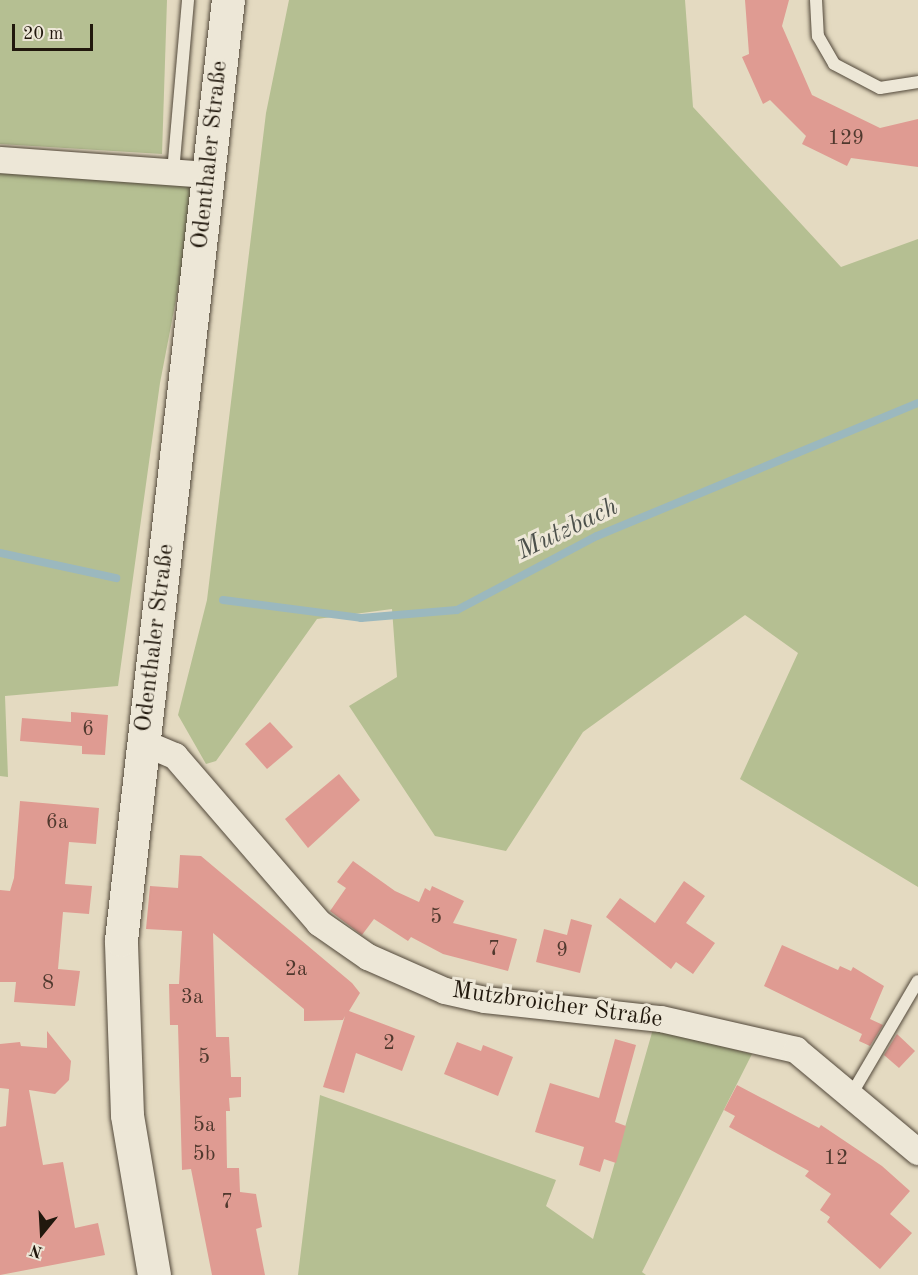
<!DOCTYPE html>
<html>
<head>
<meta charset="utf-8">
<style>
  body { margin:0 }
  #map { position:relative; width:918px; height:1275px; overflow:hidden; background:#e4dac1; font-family:"Old Standard TT",serif }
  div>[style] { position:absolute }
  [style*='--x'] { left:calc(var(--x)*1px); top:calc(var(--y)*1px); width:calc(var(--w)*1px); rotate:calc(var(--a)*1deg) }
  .green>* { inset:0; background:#b5bf92 }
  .stream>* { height:8px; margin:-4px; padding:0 4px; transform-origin:4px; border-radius:4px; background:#9bb8be }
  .building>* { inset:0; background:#df9b92 }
  .roads { filter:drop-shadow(0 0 2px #52483a) drop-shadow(0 0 2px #52483a) }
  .service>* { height:12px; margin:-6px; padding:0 6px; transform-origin:6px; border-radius:6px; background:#ede7d7 }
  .minor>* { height:26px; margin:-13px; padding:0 13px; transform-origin:13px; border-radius:13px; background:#ede7d7 }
  .secondary>* { height:33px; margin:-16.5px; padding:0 16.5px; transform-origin:16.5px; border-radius:16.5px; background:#ede7d7 }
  span { translate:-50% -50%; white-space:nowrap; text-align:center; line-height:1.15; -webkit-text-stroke:6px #ede7d7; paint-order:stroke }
  .number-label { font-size:21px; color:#50392e }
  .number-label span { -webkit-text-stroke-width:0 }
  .street-label { font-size:24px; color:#21180d }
  .water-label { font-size:26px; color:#4c504b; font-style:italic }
  .north { position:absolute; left:12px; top:1203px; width:60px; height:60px; -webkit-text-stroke:4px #ede7d7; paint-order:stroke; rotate:198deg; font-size:16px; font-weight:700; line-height:24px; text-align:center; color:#21180d }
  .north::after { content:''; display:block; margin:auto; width:21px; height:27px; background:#21180d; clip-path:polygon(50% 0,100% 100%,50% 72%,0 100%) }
  .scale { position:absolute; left:12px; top:24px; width:81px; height:27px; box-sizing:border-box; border:3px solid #21180d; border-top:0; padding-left:8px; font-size:18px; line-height:21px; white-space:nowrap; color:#21180d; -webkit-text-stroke:4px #ede7d7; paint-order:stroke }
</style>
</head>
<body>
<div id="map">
  <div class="green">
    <i style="clip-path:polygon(0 0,167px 0,162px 154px,0 144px)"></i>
    <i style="clip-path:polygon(289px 0,685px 0,693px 107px,841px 267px,918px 239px,918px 887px,740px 779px,798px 653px,745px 615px,583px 732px,506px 851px,435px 836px,349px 706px,397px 677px,392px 609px,317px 619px,216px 761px,206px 764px,178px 715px,207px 600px,266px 113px)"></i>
    <i style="clip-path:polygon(0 164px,199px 180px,160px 383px,118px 686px,5px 696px,8px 777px,0 776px)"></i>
    <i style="clip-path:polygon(653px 1029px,752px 1054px,642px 1272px,646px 1275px,298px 1275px,320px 1095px,556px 1180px,546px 1206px,593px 1239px)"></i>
  </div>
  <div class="stream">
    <i style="--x:0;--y:553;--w:119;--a:12.2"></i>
    <i style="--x:223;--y:600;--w:139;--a:7.4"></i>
    <i style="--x:361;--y:618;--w:96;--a:-4.8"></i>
    <i style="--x:457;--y:610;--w:158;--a:-27.9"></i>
    <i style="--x:597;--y:536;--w:347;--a:-22.5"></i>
  </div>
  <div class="building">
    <i style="clip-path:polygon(745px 0,789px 0,782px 26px,812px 95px,880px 128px,918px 119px,918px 167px,851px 158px,847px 166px,802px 144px,806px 136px,770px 100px,763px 104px,742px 57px,749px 54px)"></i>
    <i style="clip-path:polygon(71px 712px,108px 715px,105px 755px,82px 754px,82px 746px,20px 741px,22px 718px,71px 722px)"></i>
    <i style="clip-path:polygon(270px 722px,293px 747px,267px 769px,245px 744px)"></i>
    <i style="clip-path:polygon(339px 774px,360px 800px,308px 848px,285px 819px)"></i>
    <i style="clip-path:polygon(20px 801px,99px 808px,96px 844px,69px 842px,65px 884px,92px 886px,89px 914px,63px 912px,58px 969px,80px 971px,75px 1006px,14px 1002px,16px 982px,0 982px,0 890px,10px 891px,14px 878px)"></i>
    <i style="clip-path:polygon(180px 855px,201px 856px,352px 983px,360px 993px,349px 1011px,415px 1036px,402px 1071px,356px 1053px,344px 1093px,323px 1087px,345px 1016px,343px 1020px,304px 1021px,304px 1009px,213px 933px,216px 1037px,229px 1037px,231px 1077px,241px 1077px,241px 1097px,229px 1098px,230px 1111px,226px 1111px,227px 1168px,239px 1168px,240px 1192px,256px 1194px,262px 1227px,256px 1229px,265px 1275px,212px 1275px,191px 1169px,182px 1170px,178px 1025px,170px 1025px,169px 984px,179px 984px,182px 931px,146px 929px,150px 886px,178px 888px)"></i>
    <i style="clip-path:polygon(353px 861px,395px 891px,419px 902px,425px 888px,430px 891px,432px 886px,464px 901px,453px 923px,517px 939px,508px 971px,443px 954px,411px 937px,408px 941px,374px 919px,362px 935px,359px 933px,330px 911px,346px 888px,337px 882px)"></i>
    <i style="clip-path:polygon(684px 881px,705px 896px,686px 923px,715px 943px,693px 974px,676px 962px,671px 969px,606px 917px,620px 898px,655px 923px)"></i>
    <i style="clip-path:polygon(571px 919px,592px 925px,580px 973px,536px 962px,544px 929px,567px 935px)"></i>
    <i style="clip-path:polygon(782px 945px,838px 970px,840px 966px,851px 971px,853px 967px,884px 986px,870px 1019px,883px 1025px,870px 1046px,859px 1041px,862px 1034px,764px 986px)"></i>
    <i style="clip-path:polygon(47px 1031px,71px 1061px,69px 1080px,55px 1094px,29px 1090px,43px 1165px,63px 1162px,75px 1228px,98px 1223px,105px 1255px,0 1275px,0 1127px,6px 1126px,9px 1089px,0 1088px,0 1044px,20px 1042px,21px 1046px,47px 1048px)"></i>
    <i style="clip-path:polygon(897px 1034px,915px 1051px,899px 1068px,884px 1055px)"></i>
    <i style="clip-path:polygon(615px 1039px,636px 1045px,615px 1122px,626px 1126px,616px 1163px,604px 1159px,600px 1172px,579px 1165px,584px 1147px,535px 1132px,550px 1083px,599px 1098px)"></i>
    <i style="clip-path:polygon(457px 1042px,481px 1051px,483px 1045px,513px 1057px,498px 1096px,444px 1074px)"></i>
    <i style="clip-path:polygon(737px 1085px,819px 1128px,821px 1125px,882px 1166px,910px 1191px,890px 1214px,912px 1233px,880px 1269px,827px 1222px,830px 1217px,820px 1210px,831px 1194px,805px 1176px,809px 1171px,729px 1127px,735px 1116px,724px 1110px)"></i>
  </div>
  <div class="roads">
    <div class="service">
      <i style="--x:816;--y:0;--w:36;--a:87"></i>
      <i style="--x:818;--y:36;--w:32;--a:60"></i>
      <i style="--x:834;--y:64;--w:52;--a:27.6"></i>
      <i style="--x:880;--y:88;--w:38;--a:-9"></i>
      <i style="--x:173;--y:172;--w:173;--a:-85"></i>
      <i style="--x:851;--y:1095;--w:132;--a:-59.6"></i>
    </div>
    <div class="minor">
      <i style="--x:0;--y:160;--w:210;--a:4.1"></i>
      <i style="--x:144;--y:743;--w:34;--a:23"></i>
      <i style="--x:175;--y:756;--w:221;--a:49.2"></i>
      <i style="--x:319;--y:923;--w:60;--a:34.8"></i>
      <i style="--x:368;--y:957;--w:84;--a:23.8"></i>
      <i style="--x:445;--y:991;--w:41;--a:12.7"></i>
      <i style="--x:485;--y:1000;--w:177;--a:6.2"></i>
      <i style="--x:661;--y:1019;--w:139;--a:12.9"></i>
      <i style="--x:796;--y:1050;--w:159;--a:39.9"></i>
    </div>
    <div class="secondary">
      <i style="--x:154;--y:1275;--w:162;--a:-99.6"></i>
      <i style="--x:127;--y:1115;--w:175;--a:-92"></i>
      <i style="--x:121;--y:940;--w:946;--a:-83.51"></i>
    </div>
  </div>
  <div class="number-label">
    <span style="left:846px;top:139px">129</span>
    <span style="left:88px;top:730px">6</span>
    <span style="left:57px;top:823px">6a</span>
    <span style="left:436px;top:918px">5</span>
    <span style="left:494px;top:950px">7</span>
    <span style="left:562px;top:951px">9</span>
    <span style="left:296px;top:970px">2a</span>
    <span style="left:48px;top:984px">8</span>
    <span style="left:192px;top:998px">3a</span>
    <span style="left:389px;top:1044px">2</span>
    <span style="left:204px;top:1058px">5</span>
    <span style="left:204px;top:1126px">5a</span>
    <span style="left:204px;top:1155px">5b</span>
    <span style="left:836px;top:1159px">12</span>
    <span style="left:227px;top:1203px">7</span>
  </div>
  <div class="street-label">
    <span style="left:211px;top:155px;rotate:-84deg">Odenthaler Straße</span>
    <span style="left:156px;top:638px;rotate:-83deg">Odenthaler Straße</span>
    <span style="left:557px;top:1006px;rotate:8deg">Mutzbroicher Straße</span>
  </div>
  <div class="water-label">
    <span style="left:568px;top:530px;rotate:-26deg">Mutzbach</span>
  </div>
  <div class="north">N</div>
  <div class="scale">20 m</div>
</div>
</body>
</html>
